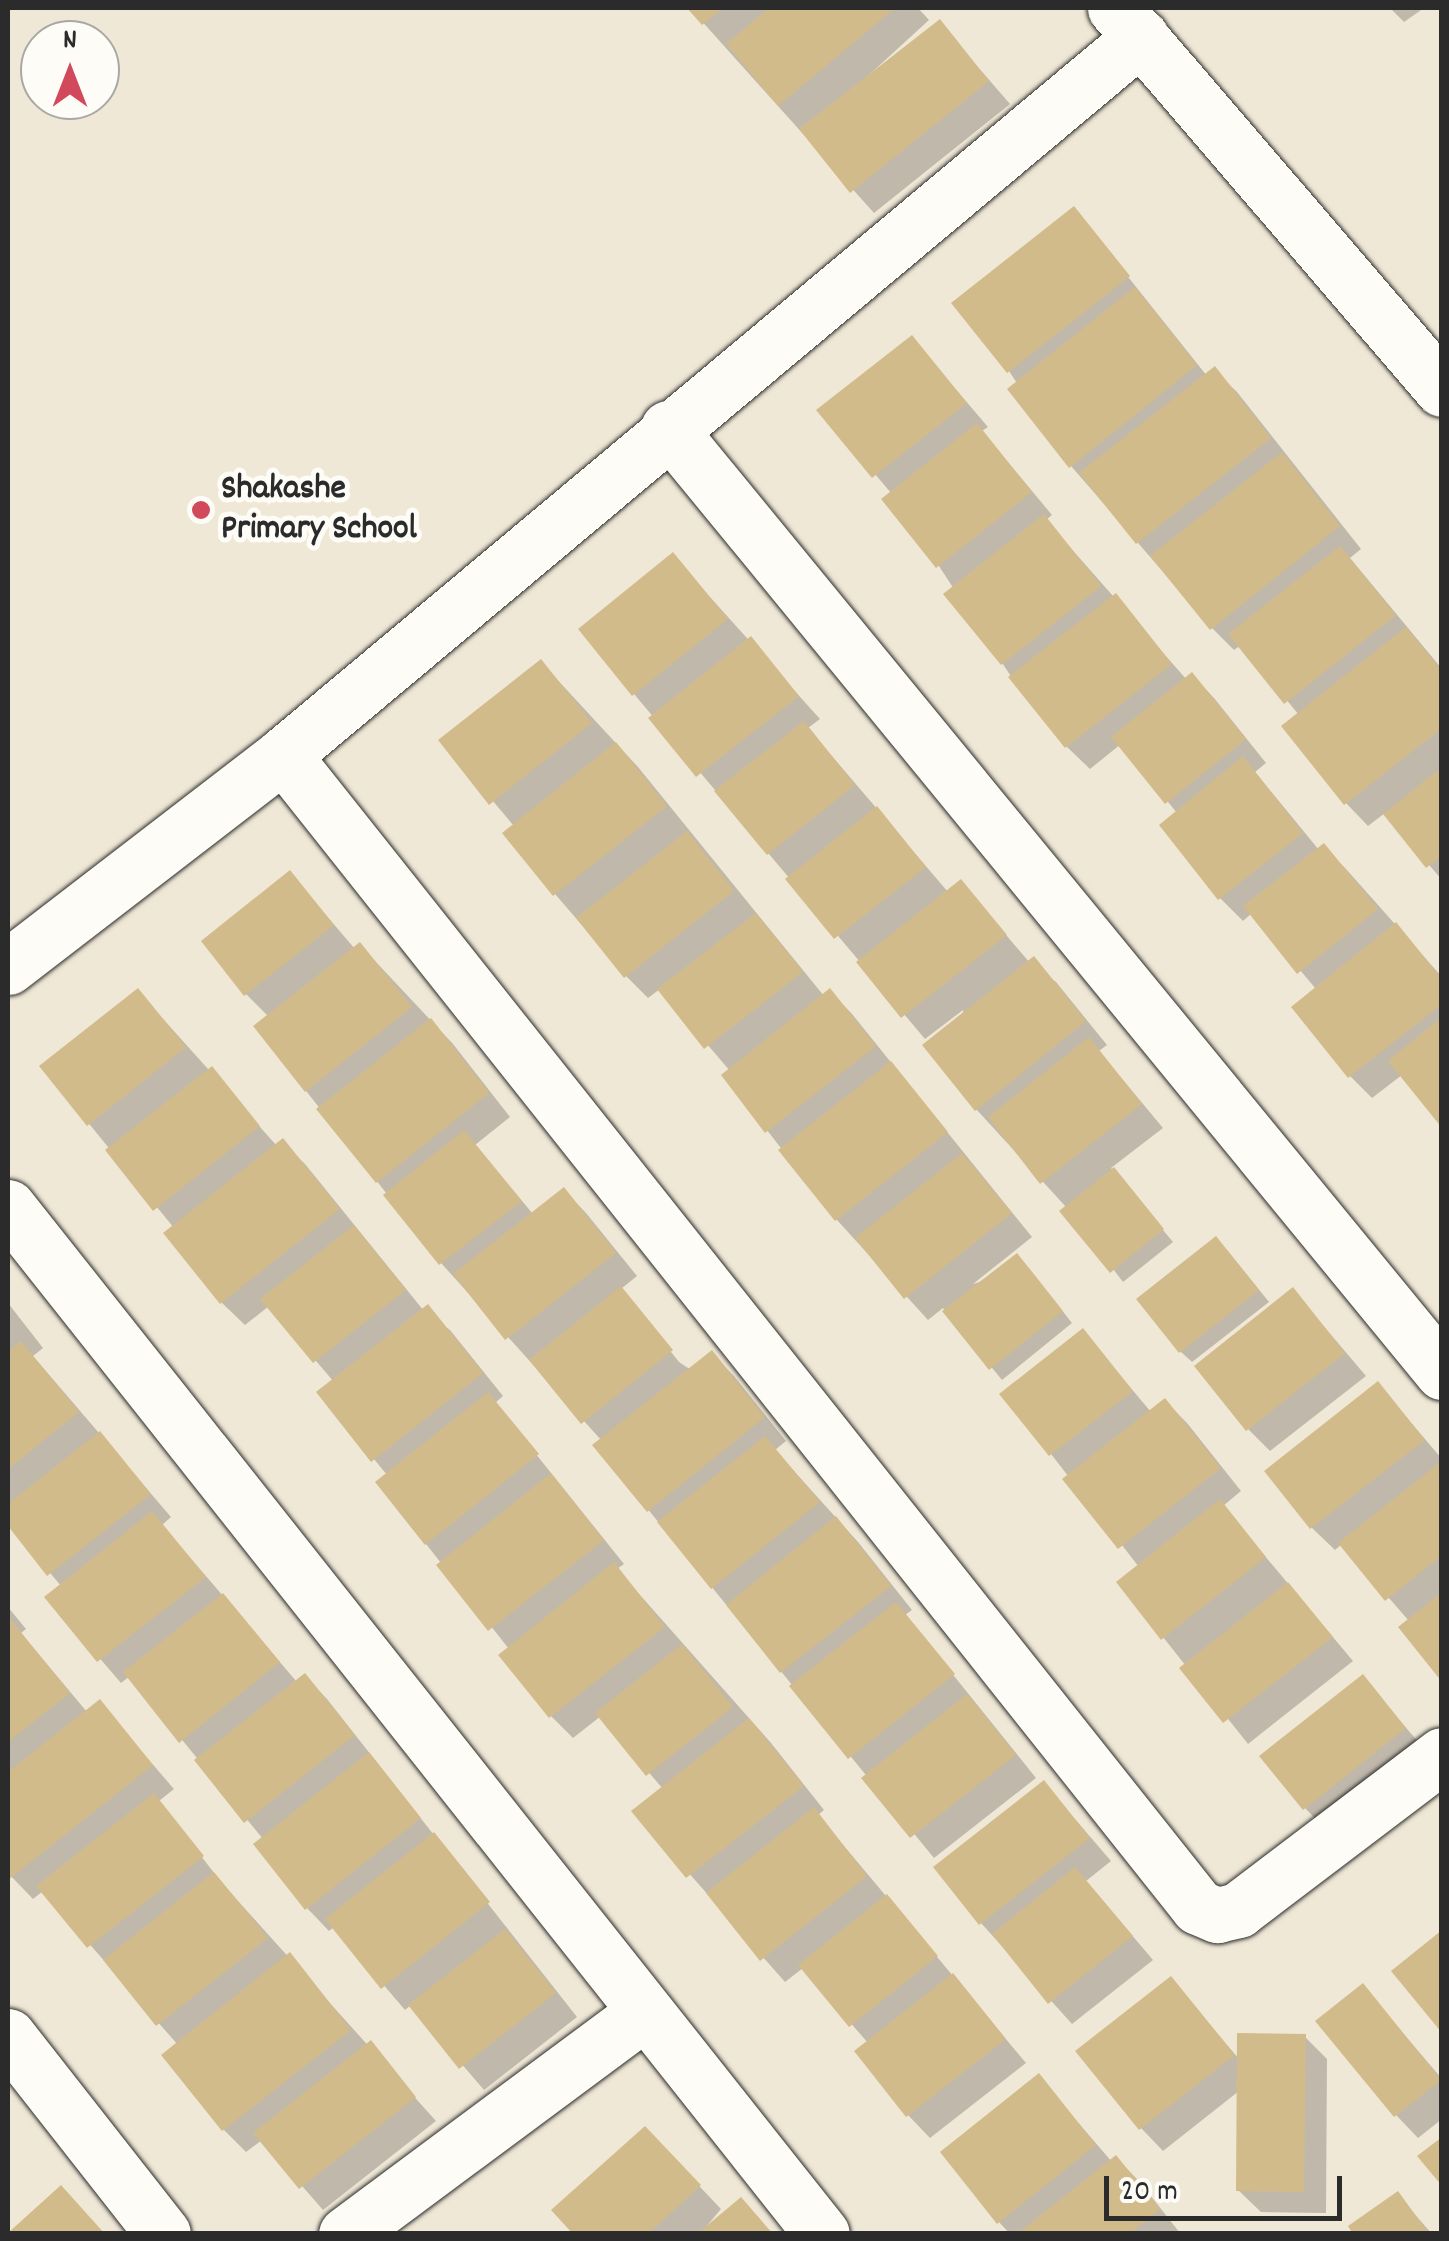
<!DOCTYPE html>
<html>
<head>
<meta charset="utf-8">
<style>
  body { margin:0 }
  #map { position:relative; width:1449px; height:2241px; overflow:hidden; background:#f0e8d6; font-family:Dekko,sans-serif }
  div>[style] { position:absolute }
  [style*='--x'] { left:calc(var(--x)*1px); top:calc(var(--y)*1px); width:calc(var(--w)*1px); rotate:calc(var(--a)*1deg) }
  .shadow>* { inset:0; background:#0003 }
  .building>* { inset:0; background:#d2bb8a }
  .roads { filter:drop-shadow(0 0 2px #2b2b2b) drop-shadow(0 0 2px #2b2b2b) }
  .street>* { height:55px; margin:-27.5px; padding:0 27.5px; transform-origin:27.5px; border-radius:27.5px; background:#fdfcf7 }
  .dots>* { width:28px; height:28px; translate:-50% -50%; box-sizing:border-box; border:5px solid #fdfcf7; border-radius:50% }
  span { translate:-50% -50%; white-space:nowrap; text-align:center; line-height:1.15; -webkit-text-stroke:10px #fdfcf7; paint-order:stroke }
  .poi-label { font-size:35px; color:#2b2b2b; font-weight:700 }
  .left { translate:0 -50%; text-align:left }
  .frame { position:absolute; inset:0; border:10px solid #2b2b2b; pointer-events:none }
  .north { position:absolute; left:20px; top:20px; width:100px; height:100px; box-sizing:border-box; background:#fdfcf7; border:2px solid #a9a8a5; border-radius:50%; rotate:0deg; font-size:28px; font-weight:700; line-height:40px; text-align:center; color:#2b2b2b }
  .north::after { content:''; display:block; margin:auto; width:35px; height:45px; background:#d1495b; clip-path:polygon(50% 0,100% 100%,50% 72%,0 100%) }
  .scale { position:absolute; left:1104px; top:2176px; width:238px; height:45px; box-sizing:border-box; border:5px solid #2b2b2b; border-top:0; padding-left:12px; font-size:30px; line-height:35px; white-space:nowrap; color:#2b2b2b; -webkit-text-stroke:8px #fdfcf7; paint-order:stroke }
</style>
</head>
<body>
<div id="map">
  <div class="shadow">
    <i style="clip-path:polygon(690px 8px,918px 8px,929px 20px,845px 97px,939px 22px,1010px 104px,874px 213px)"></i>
    <i style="clip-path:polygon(1390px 8px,1424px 8px,1404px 22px)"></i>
    <i style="clip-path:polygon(1074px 209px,1207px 376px,1214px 370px,1237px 392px,1361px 549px,1350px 558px,1442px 669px,1442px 880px,1385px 813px,1368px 826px,1346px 803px,1299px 715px,1241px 645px,1234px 650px,1212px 628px,1071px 466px,1009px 371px)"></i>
    <i style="clip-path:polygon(912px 338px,988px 427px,982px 431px,1052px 515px,1046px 520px,1187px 680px,1192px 675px,1214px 698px,1266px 763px,1255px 772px,1319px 850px,1324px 847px,1346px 869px,1442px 977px,1442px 1124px,1402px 1075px,1372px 1098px,1350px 1076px,1316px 989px,1252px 913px,1243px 921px,1220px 898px,1177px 813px,1121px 744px,1090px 769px,1067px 747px,1012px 678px,892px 494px,820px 410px)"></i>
    <i style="clip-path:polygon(673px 556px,820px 719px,808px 728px,948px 892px,961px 882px,1030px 963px,1056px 982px,1107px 1045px,1099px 1051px,1163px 1128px,1111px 1168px,1173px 1242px,1123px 1282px,1067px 1208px,976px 1109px,963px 1010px,925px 1039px,634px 694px)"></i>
    <i style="clip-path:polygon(541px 662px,638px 767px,824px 996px,830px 991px,852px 1014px,1032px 1237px,973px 1284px,1028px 1267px,1072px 1323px,1002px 1380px,943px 1308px,928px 1320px,837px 1220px,724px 1075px,730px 1071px,660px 989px,648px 998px,626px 976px,555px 894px,514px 826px,442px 741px)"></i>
    <i style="clip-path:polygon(290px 873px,355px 949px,360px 945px,453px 1044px,510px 1117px,475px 1145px,533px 1214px,564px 1190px,586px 1213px,637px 1276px,621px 1289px,679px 1362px,691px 1370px,712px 1354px,734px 1376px,786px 1441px,775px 1450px,858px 1542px,912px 1610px,905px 1615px,1036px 1778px,934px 1858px,596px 1446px,602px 1441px,441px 1263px,256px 1027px,269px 1017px,246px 994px)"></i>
    <i style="clip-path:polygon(138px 991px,277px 1146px,282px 1142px,305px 1164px,424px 1311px,450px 1330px,503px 1396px,495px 1403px,624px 1564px,617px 1569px,771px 1743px,824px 1810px,818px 1815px,1026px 2063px,930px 2138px,908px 2115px,868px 2043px,803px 1968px,785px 1982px,635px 1812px,663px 1789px,601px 1716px,573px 1738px,551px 1716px,509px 1649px,426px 1544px,387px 1475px,320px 1393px,334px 1382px,269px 1306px,245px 1325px,222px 1303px,167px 1233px,174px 1228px,42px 1066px)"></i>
    <i style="clip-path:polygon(1227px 1250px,1269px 1302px,1192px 1362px,1180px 1351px)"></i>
    <i style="clip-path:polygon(1293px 1290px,1366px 1376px,1270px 1451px,1248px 1429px)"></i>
    <i style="clip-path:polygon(8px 1303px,43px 1348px,33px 1356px,171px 1517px,162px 1525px,297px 1682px,305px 1676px,327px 1699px,577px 2017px,484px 2090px,411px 2005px,405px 2010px,334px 1927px,329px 1931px,307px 1908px,263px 1839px,130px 1676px,121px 1683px,47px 1597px,61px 1586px,8px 1522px)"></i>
    <i style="clip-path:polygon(1083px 1331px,1151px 1412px,1165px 1401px,1187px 1423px,1241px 1491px,1223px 1506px,1353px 1661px,1248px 1744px,1120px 1583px,1139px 1567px,1051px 1454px)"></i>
    <i style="clip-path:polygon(1378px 1384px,1442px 1459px,1442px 1678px,1409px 1621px,1342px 1544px,1335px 1550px,1312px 1528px,1268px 1472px)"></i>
    <i style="clip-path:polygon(8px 1607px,26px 1629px,21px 1633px,87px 1712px,100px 1703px,174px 1789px,159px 1801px,221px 1882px,436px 2121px,323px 2210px,262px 2140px,246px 2152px,224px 2130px,178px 2045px,43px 1891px,33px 1899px,8px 1873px)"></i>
    <i style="clip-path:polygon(1363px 1678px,1427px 1752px,1327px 1831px,1305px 1808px)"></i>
    <i style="clip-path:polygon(1044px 1783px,1111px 1861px,1086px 1881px,1153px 1960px,1072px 2024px,981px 1923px)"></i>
    <i style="clip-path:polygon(1171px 1979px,1239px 2059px,1304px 2036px,1327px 2059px,1326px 2213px,1261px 2212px,1238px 2190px,1239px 2091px,1163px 2151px,1141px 2128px)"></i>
    <i style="clip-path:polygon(1363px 1986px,1442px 2079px,1442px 2119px,1418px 2138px,1396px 2115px)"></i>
    <i style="clip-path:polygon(1039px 2077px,1112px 2162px,1116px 2158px,1139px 2181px,1180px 2233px,1010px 2234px,999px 2222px)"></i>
    <i style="clip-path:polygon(667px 2152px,721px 2209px,701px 2233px,772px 2234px,576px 2234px)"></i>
    <i style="clip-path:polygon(1397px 2194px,1432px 2234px,1356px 2234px)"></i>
  </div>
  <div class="building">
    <i style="clip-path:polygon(687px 8px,723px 8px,702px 25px)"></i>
    <i style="clip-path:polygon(769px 8px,895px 8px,778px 106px,726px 44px)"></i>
    <i style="clip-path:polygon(940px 19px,989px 81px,850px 193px,799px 129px)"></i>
    <i style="clip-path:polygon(1074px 206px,1130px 276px,1007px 373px,951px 303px)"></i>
    <i style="clip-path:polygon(1135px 287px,1197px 365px,1069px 468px,1007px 389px)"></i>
    <i style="clip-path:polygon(912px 335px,967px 403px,872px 478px,816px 410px)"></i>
    <i style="clip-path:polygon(1215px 366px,1271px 438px,1136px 544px,1079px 473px)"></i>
    <i style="clip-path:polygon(977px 423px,1032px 492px,936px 568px,881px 499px)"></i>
    <i style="clip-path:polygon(1282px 452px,1340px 526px,1210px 630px,1150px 556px)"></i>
    <i style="clip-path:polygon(1044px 514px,1101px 586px,1001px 665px,943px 594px)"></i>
    <i style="clip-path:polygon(1340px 546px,1396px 615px,1284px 704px,1228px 634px)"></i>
    <i style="clip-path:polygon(673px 552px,728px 619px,632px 696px,578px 629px)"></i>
    <i style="clip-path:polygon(1116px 593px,1172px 664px,1065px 748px,1008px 677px)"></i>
    <i style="clip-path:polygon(1406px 627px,1442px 671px,1442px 728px,1344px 805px,1281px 726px)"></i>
    <i style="clip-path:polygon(751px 636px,799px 696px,696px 777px,648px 718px)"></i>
    <i style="clip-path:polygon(541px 659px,592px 723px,489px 805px,438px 740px)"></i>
    <i style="clip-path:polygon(1192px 672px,1246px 739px,1165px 804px,1111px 737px)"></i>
    <i style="clip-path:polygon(804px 721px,855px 785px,767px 855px,714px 791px)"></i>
    <i style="clip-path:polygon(616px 742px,667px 806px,553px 896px,502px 833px)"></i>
    <i style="clip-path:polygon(1243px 756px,1303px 833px,1218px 900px,1159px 825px)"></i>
    <i style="clip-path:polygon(1442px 767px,1442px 856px,1426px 868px,1383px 814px)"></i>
    <i style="clip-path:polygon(877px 806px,926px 867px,834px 939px,785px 879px)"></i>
    <i style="clip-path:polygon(687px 831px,734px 891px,624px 978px,576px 918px)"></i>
    <i style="clip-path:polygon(1324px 843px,1378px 909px,1297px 974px,1243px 906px)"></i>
    <i style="clip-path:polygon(290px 870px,334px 925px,244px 996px,201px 941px)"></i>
    <i style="clip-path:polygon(961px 879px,1007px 935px,901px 1018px,856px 962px)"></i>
    <i style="clip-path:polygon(756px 913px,803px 972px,704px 1049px,657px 989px)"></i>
    <i style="clip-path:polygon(1396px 922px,1442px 979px,1442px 1004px,1348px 1078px,1291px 1007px)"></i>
    <i style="clip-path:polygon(360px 942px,412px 1007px,305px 1092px,253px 1026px)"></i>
    <i style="clip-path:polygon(1034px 956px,1086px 1021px,975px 1111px,922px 1045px)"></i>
    <i style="clip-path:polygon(138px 988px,186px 1047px,87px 1126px,39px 1066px)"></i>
    <i style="clip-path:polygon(830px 988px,876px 1046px,765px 1133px,721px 1075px)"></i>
    <i style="clip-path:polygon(1442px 1017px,1442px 1128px,1388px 1061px)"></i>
    <i style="clip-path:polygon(431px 1018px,489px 1093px,376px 1183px,316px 1109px)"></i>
    <i style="clip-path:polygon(1089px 1037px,1142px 1104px,1040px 1184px,988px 1117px)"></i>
    <i style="clip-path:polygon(891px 1061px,948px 1132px,835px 1221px,778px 1150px)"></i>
    <i style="clip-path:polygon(212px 1066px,260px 1126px,153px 1211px,105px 1150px)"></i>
    <i style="clip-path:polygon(464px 1130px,522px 1201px,439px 1265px,383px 1195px)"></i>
    <i style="clip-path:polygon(283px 1138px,340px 1209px,220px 1304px,163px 1233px)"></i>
    <i style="clip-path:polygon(962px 1153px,1012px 1213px,904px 1299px,855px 1238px)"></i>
    <i style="clip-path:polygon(1114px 1167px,1164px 1229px,1110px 1273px,1059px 1211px)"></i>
    <i style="clip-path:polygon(564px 1187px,616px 1253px,505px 1340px,453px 1274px)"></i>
    <i style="clip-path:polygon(354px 1225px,406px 1290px,313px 1363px,260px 1299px)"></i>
    <i style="clip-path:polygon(1216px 1236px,1259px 1290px,1179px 1353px,1136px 1299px)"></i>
    <i style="clip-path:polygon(1017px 1253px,1063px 1311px,989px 1370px,942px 1311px)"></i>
    <i style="clip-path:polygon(621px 1286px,673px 1350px,581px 1424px,529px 1360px)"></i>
    <i style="clip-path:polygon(1293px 1287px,1345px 1353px,1246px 1431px,1194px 1366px)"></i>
    <i style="clip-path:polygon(428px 1304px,483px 1373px,371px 1462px,316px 1392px)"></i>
    <i style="clip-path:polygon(1083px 1328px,1133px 1391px,1049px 1456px,999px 1394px)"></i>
    <i style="clip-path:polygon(21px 1341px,79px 1412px,8px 1469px,8px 1352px)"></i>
    <i style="clip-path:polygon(712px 1350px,765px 1417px,647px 1512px,592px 1445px)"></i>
    <i style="clip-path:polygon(1378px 1381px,1425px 1440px,1310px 1529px,1264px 1471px)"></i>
    <i style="clip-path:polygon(488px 1392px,539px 1454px,425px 1545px,375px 1482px)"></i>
    <i style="clip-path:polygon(1165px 1398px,1221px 1468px,1118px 1549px,1062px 1479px)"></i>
    <i style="clip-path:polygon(100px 1431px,151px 1494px,47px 1576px,8px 1526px,8px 1504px)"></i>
    <i style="clip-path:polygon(765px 1436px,820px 1502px,711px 1589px,657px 1522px)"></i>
    <i style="clip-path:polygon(1442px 1461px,1442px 1555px,1385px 1601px,1338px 1543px)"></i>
    <i style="clip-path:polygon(551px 1473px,604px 1540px,488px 1631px,436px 1565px)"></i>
    <i style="clip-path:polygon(1220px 1499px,1266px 1557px,1161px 1640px,1116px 1582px)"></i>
    <i style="clip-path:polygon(152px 1511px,206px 1577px,97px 1662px,44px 1597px)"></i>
    <i style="clip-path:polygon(836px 1516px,891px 1586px,780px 1673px,726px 1605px)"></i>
    <i style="clip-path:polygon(614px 1562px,665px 1627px,549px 1718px,498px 1655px)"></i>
    <i style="clip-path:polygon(1288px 1582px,1333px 1637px,1223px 1723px,1179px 1668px)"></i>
    <i style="clip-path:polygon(1442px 1592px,1442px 1682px,1398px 1627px)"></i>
    <i style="clip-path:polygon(223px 1593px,280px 1662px,179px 1743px,123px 1672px)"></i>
    <i style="clip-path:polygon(896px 1602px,955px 1674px,848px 1759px,789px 1686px)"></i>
    <i style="clip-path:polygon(11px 1620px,70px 1693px,8px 1742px,8px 1623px)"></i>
    <i style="clip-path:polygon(682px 1644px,733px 1707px,646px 1776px,595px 1713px)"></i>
    <i style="clip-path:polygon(305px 1673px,355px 1735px,244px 1823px,194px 1760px)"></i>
    <i style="clip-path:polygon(1363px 1674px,1406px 1728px,1303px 1810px,1259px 1756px)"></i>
    <i style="clip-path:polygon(967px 1694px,1016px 1755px,910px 1838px,861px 1778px)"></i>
    <i style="clip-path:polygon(100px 1699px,153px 1765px,8px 1880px,8px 1772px)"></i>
    <i style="clip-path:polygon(749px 1718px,804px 1786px,686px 1878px,631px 1811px)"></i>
    <i style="clip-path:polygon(369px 1752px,421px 1818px,305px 1910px,253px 1844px)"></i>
    <i style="clip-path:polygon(1044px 1780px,1090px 1838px,979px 1925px,933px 1867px)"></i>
    <i style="clip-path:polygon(154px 1793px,204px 1856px,87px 1948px,36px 1886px)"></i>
    <i style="clip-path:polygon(814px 1807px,867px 1876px,760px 1961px,706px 1893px)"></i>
    <i style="clip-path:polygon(434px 1832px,490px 1902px,381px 1989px,325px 1919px)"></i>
    <i style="clip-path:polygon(1075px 1867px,1133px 1936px,1048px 2004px,992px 1934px)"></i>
    <i style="clip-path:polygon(214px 1872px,268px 1938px,156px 2026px,103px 1960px)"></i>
    <i style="clip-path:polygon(887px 1894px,938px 1956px,849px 2027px,798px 1965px)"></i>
    <i style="clip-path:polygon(505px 1929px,556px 1993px,459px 2069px,408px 2005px)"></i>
    <i style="clip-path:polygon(1442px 1930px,1442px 2033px,1391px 1971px)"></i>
    <i style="clip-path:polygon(290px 1952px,351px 2030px,222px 2131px,161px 2055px)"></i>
    <i style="clip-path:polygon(953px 1973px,1006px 2039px,906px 2117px,854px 2051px)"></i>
    <i style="clip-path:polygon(1171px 1976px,1235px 2055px,1139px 2130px,1075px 2051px)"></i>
    <i style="clip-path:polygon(1363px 1983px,1441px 2080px,1394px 2117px,1315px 2021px)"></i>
    <i style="clip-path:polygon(1237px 2033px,1306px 2034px,1304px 2192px,1236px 2191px)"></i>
    <i style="clip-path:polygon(371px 2040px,416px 2097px,299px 2189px,253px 2133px)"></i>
    <i style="clip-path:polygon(1039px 2073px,1096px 2145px,997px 2224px,940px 2152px)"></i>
    <i style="clip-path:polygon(645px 2126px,701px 2185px,648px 2234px,573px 2234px,551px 2210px)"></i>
    <i style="clip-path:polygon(1442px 2137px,1442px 2186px,1417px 2156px)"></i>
    <i style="clip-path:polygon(1116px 2155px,1160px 2209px,1129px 2234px,1017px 2234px)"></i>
    <i style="clip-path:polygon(61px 2185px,105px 2234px,8px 2234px,8px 2233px)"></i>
    <i style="clip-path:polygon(1398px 2191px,1429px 2234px,1353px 2234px,1348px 2226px)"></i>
    <i style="clip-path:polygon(741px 2197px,773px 2234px,697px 2234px)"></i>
  </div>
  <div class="roads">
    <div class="street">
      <i style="--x:1115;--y:8;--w:502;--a:49.36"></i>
      <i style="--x:668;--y:428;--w:1221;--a:50.65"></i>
      <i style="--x:283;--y:755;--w:1471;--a:51.54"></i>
      <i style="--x:1198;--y:1907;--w:21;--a:23"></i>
      <i style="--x:1217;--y:1915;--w:22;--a:-13"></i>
      <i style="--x:1238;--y:1910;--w:256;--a:-37.2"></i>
      <i style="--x:8;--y:967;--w:347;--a:-37.6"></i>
      <i style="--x:283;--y:755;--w:1119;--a:-39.92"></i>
      <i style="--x:8;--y:1207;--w:1310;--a:51.6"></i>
      <i style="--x:8;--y:2036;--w:251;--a:51.9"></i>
      <i style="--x:346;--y:2234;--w:371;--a:-36.6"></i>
    </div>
  </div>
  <div class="dots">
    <i style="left:201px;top:510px;background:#d1495b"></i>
  </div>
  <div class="poi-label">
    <span class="left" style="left:221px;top:510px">Shakashe<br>Primary School</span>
  </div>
  <div class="frame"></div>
  <div class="north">N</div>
  <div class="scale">20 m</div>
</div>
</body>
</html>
